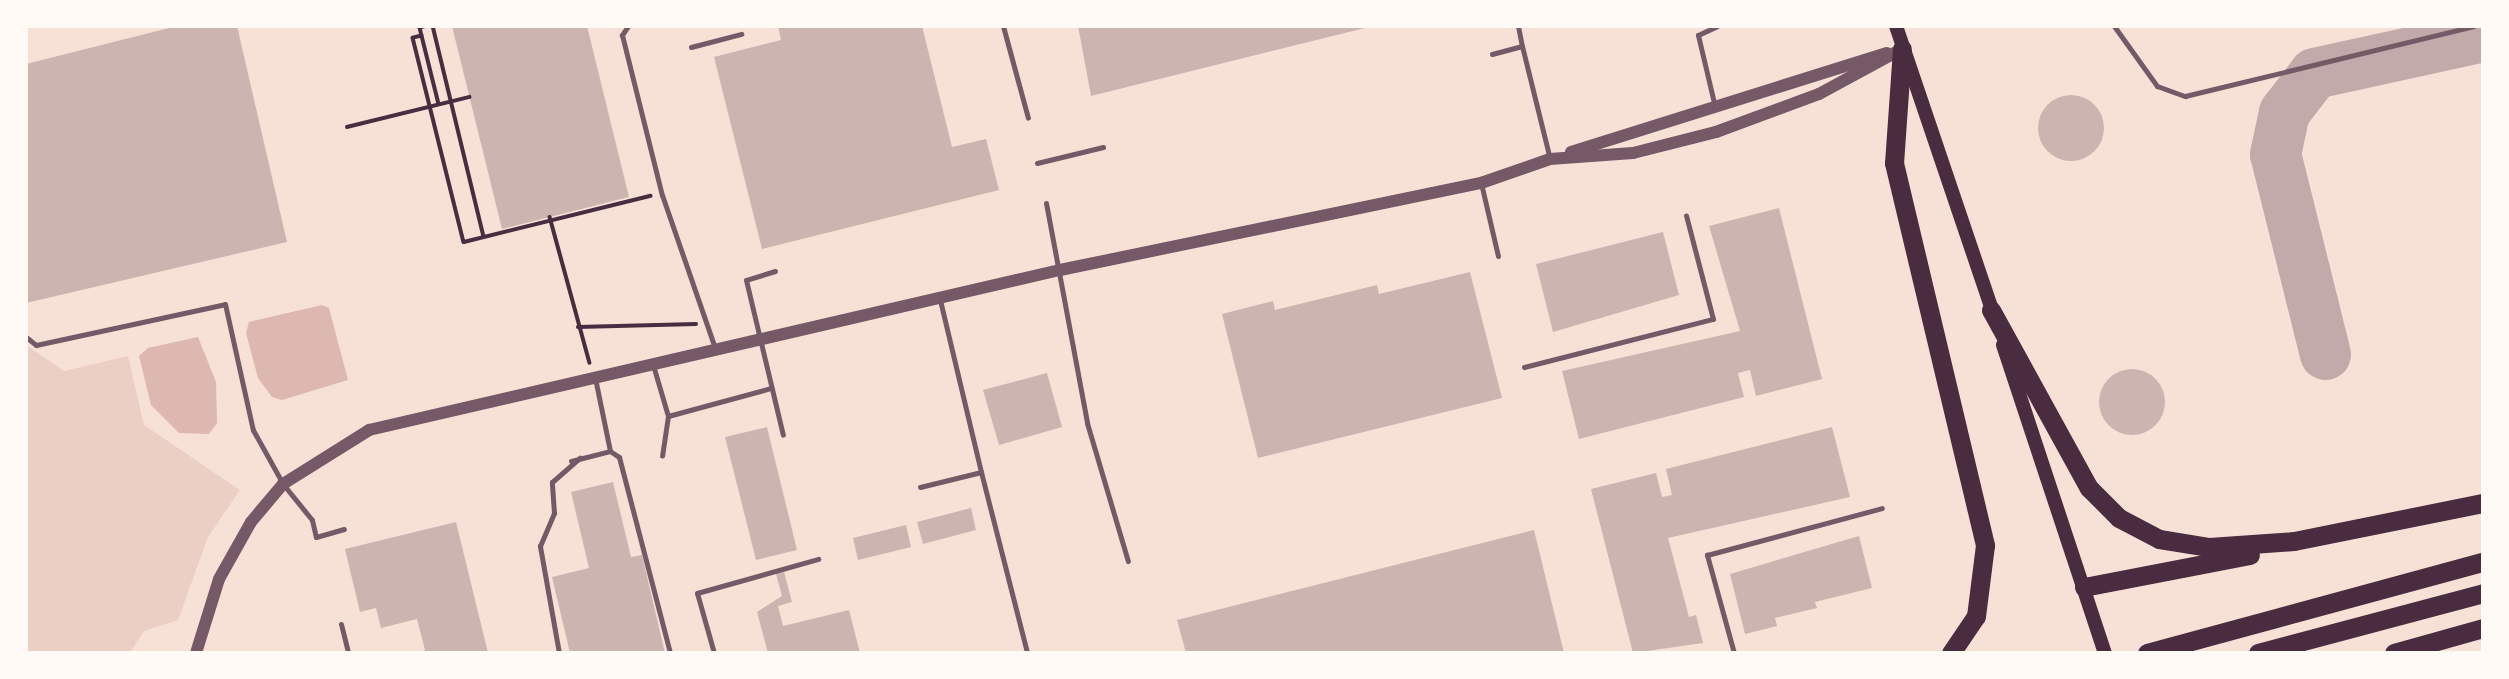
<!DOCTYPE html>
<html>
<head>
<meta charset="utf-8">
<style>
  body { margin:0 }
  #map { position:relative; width:2509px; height:679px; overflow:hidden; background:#f7e1d7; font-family:Quicksand,sans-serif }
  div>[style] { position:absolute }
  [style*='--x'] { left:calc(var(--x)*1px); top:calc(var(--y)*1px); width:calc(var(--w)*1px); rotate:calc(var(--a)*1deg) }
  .green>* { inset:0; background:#ebcfc5 }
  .water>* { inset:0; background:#dcb8b0 }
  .taxiway>* { height:51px; margin:-25.5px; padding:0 25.5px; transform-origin:25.5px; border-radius:25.5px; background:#c3aaaa }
  .building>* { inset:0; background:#ccb4b1 }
  .round { border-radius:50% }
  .path>* { height:3.5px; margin:-1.75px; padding:0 1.75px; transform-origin:1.75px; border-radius:1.75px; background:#4a2c40 }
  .service>* { height:5px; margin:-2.5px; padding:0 2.5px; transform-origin:2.5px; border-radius:2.5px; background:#755966 }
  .tertiary>* { height:12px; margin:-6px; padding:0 6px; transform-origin:6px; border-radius:6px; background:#755966 }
  .secondary>* { height:14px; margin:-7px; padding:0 7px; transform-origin:7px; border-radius:7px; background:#4a2c40 }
  .motorway>* { height:19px; margin:-9.5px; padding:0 9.5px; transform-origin:9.5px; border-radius:9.5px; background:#4a2c40 }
  span { translate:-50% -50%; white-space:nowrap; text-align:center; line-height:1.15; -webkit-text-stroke:5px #fffaf5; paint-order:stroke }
  .frame { position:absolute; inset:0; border:28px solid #fffaf5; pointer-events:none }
</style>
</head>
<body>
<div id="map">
  <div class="green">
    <i style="clip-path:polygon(26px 345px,64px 371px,128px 356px,144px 425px,240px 490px,208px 537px,178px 620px,144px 631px,130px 653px,26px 653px)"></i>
  </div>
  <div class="water">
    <i style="clip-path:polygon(322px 305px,329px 308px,348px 380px,282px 400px,272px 397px,258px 378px,246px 333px,249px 322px)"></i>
    <i style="clip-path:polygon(198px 337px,216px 382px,217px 423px,209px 434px,179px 433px,151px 405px,139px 356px,148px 348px)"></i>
  </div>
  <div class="taxiway">
    <i style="--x:2325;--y:354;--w:206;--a:-104"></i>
    <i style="--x:2275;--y:154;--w:43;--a:-77.9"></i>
    <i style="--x:2284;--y:112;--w:49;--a:-52.4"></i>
    <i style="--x:2314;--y:73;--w:173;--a:-12.3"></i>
  </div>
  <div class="building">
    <i style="clip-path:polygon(177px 26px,237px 26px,287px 242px,26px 303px,26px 64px)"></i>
    <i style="clip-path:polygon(452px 26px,587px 26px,629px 197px,502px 229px)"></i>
    <i style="clip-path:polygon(778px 26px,922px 26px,952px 147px,986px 139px,999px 190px,762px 249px,714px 57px,781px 40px)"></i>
    <i style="clip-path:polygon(1078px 26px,1369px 26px,1369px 27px,1091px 96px)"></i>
    <i class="round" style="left:2038px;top:95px;width:66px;height:66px"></i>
    <i style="clip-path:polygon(1779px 208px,1822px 379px,1756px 396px,1750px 370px,1738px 373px,1744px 397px,1579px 439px,1562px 371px,1740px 331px,1709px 226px)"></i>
    <i style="clip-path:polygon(1663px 232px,1679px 295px,1553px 332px,1536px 264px)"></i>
    <i style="clip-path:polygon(1470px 272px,1502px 398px,1258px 458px,1222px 314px,1273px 301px,1275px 310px,1377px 285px,1379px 294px)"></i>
    <i class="round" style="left:2099px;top:369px;width:66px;height:66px"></i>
    <i style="clip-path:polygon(1047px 373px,1062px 427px,999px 445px,983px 390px)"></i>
    <i style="clip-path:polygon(767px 427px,797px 550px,756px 560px,725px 437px)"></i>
    <i style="clip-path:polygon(1832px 427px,1850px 497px,1668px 538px,1689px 617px,1696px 615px,1703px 643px,1633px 653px,1591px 489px,1656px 473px,1662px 497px,1672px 495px,1666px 469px)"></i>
    <i style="clip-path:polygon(613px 482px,631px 557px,642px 555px,665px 653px,570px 653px,552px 577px,589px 568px,571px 492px)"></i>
    <i style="clip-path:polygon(971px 508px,976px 530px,923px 544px,917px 522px)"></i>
    <i style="clip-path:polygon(456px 522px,488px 653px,418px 653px,425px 650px,417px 619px,381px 628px,376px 608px,360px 612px,345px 549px)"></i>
    <i style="clip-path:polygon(906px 525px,911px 547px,858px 560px,853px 538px)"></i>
    <i style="clip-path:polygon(1534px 530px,1564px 653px,1186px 653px,1177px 620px)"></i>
    <i style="clip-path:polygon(1859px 536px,1872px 588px,1815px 602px,1817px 608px,1775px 618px,1777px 626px,1745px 634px,1730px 574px)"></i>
    <i style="clip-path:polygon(784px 572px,792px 602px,778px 606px,783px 626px,849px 610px,860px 653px,768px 653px,757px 612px,782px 596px,776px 574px)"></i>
  </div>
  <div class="path">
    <i style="--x:427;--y:26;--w:7;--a:164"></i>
    <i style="--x:420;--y:28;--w:78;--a:76"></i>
    <i style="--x:433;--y:26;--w:217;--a:76.4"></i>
    <i style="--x:422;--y:36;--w:9;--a:167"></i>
    <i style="--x:413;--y:38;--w:210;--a:76"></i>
    <i style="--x:464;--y:242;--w:192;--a:-13.9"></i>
    <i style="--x:347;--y:127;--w:126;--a:-13.8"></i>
    <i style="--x:550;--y:217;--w:151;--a:74.7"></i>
    <i style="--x:578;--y:327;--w:118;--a:-1.5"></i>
  </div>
  <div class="service">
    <i style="--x:628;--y:26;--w:11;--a:124"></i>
    <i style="--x:622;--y:35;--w:165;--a:76"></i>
    <i style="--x:662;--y:195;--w:162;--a:70.9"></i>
    <i style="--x:1003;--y:26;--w:95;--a:74.8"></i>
    <i style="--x:1518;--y:26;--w:20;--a:79"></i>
    <i style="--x:2114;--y:26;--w:74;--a:54.4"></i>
    <i style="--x:2157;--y:86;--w:30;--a:20"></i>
    <i style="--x:2185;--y:96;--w:297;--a:-13.6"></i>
    <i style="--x:691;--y:47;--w:52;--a:-14.6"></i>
    <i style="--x:1492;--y:54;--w:31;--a:-15"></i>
    <i style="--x:1522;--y:46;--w:116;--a:76.1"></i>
    <i style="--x:1715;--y:107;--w:74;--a:-103.3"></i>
    <i style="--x:1698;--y:35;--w:21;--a:-25"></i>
    <i style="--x:1037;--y:163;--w:68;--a:-13.6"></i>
    <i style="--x:1481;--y:183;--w:75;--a:76.9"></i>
    <i style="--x:1046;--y:203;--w:224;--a:79.4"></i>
    <i style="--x:1087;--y:423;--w:144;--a:73.5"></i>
    <i style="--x:775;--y:271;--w:30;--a:163"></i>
    <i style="--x:746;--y:280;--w:159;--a:76.6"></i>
    <i style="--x:26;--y:337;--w:13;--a:39"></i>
    <i style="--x:36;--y:345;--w:193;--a:-12.2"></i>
    <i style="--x:225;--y:304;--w:129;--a:77.5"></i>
    <i style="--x:253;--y:430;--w:62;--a:60.9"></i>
    <i style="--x:283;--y:484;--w:46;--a:51.1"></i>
    <i style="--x:312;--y:520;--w:17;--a:77"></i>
    <i style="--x:316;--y:537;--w:29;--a:-16"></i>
    <i style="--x:653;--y:365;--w:53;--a:73.6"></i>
    <i style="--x:668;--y:416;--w:40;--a:98.5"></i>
    <i style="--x:1524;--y:367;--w:195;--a:-14.3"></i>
    <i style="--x:1713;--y:319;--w:107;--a:-104.6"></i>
    <i style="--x:668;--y:416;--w:107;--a:-15.2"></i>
    <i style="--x:610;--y:451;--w:11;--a:34"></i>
    <i style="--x:619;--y:457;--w:203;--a:75.4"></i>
    <i style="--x:571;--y:461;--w:40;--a:-14.4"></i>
    <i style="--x:610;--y:451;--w:75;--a:-101.6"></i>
    <i style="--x:981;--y:472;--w:187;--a:75.7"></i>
    <i style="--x:920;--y:487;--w:63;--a:-13.8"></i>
    <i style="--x:981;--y:472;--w:177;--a:-103.4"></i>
    <i style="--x:341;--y:624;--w:30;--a:76"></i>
    <i style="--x:559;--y:653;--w:109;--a:-100.1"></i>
    <i style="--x:540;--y:546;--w:36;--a:-67"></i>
    <i style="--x:554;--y:513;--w:31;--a:-94"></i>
    <i style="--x:552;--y:482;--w:37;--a:-41"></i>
    <i style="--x:714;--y:653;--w:62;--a:-105.8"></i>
    <i style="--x:697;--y:593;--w:126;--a:-15.7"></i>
    <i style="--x:1734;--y:653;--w:102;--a:-105.4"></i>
    <i style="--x:1707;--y:555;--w:181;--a:-15"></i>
  </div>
  <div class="tertiary">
    <i style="--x:1571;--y:152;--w:331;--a:-17.4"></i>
    <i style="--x:196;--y:653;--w:77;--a:-72.7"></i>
    <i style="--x:219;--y:579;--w:65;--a:-60.7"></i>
    <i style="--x:251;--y:522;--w:50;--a:-49.9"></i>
    <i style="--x:283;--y:484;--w:102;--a:-32.1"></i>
    <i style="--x:369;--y:430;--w:709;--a:-13.04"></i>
    <i style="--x:1060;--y:270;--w:430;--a:-11.7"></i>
    <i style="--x:1481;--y:183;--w:73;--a:-19.2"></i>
    <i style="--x:1550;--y:159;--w:83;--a:-4.1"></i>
    <i style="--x:1633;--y:153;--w:86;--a:-14.2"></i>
    <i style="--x:1716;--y:132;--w:110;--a:-20.3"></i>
    <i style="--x:1819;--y:94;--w:94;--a:-28.5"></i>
  </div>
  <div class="secondary">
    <i style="--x:1896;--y:26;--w:309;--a:71.3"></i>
    <i style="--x:2003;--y:345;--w:324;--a:71.7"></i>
  </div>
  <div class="motorway">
    <i style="--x:1902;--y:49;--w:114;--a:94"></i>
    <i style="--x:1894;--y:163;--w:393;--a:76.6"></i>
    <i style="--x:1985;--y:545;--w:72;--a:97.2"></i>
    <i style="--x:1976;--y:616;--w:45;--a:124"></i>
    <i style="--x:1991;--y:310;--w:203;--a:61.2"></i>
    <i style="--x:2089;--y:488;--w:42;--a:45"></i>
    <i style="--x:2119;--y:518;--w:45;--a:27.7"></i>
    <i style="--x:2159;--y:539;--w:51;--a:9.1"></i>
    <i style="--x:2209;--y:547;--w:85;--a:-4"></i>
    <i style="--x:2294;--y:541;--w:193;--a:-11.4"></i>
    <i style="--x:2084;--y:587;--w:169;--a:-10.9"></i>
    <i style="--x:2147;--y:653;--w:348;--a:-15.2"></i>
    <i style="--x:2258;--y:653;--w:233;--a:-14.9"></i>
    <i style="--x:2394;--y:653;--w:92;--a:-15.7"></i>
  </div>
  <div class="frame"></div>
</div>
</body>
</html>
